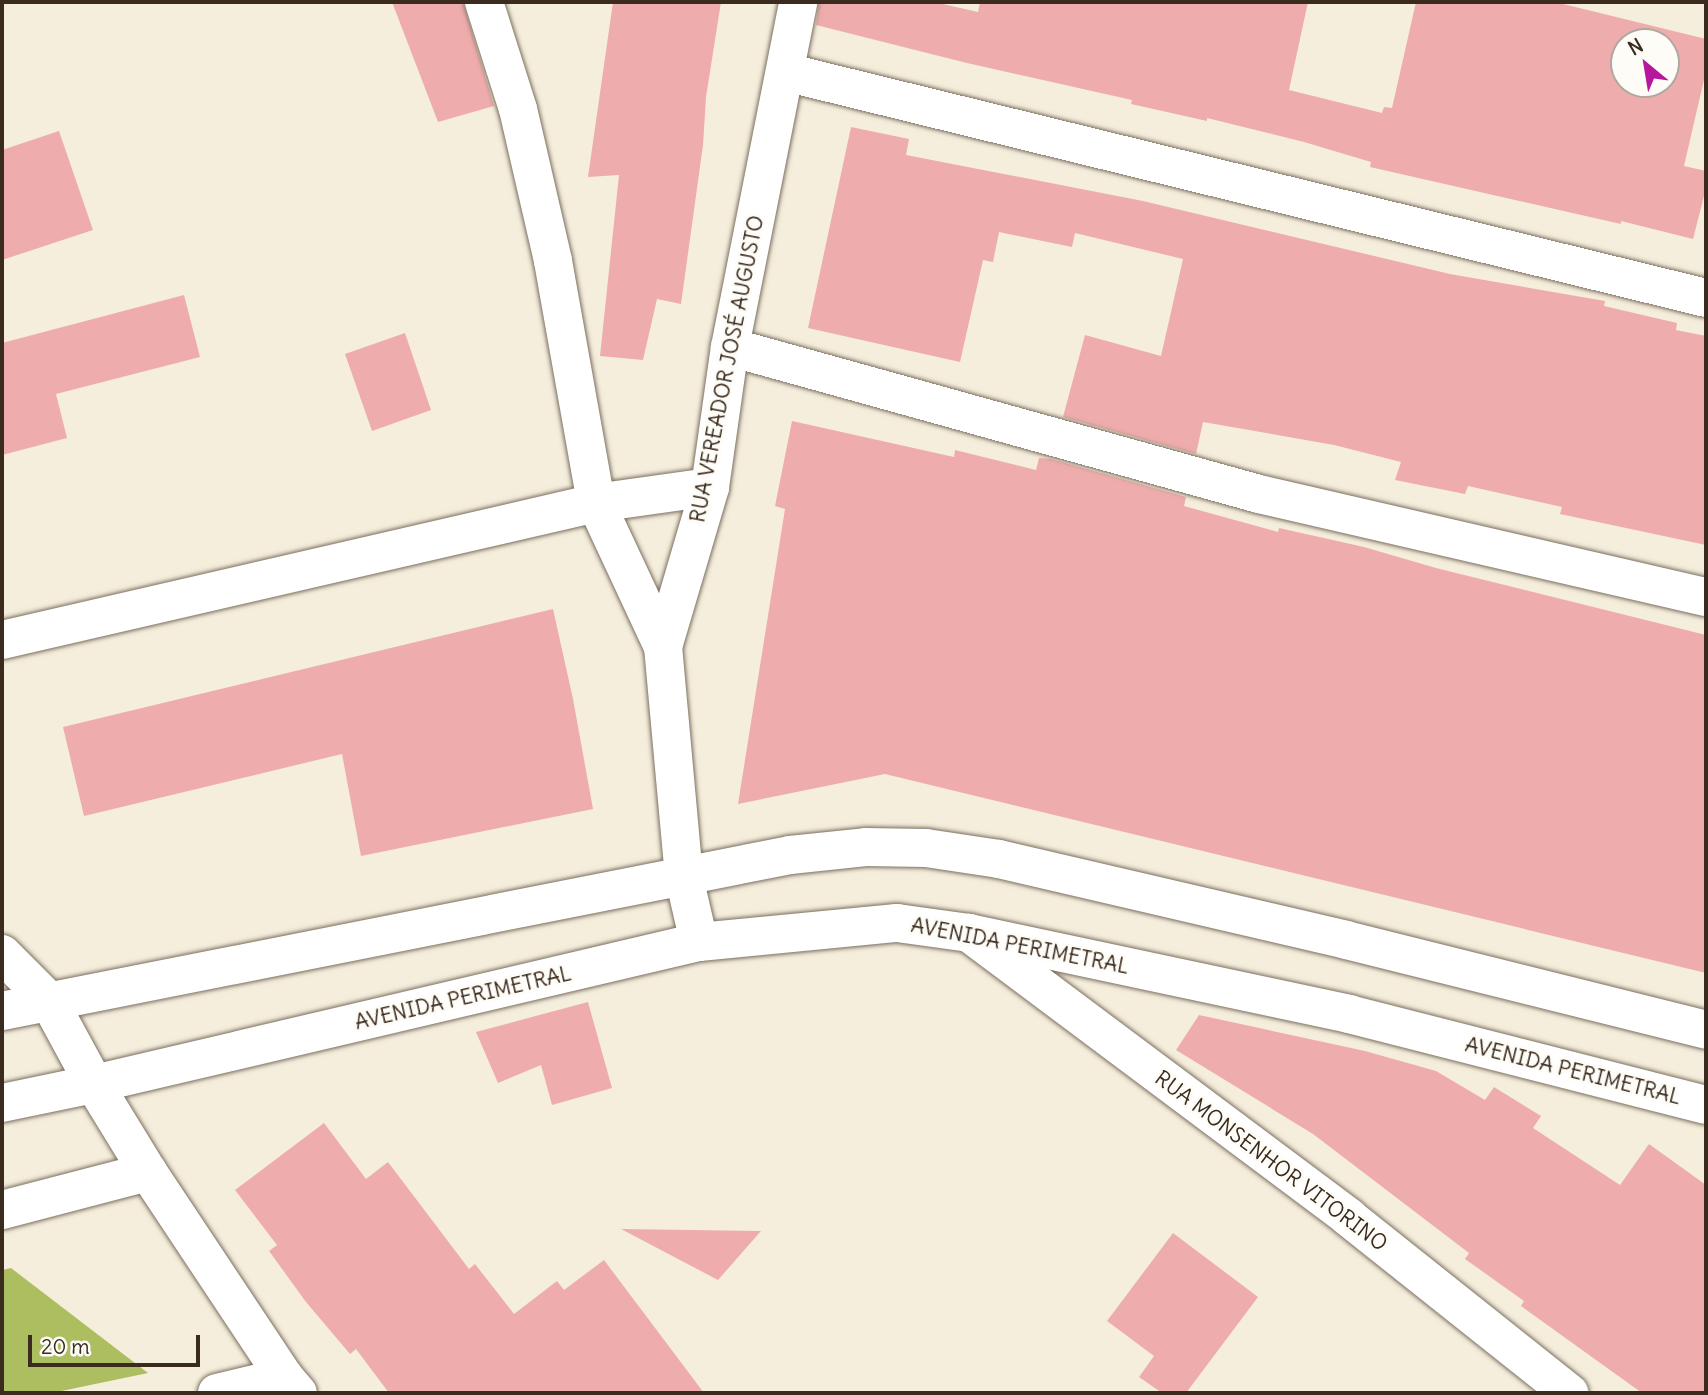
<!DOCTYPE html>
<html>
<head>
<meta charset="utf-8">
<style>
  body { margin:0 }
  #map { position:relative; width:1708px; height:1395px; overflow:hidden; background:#f5eedc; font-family:Delius,sans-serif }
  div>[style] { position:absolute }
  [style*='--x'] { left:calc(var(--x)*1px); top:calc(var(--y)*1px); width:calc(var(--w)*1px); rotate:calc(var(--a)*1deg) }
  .green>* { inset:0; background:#adbe61 }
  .building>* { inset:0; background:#eeadac }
  .roads { filter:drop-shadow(0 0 2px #7c6f60) drop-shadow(0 0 2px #7c6f60) }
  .street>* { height:38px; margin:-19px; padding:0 19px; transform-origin:19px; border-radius:19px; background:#fff }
  .secondary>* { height:38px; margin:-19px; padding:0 19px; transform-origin:19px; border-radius:19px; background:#fff }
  span { translate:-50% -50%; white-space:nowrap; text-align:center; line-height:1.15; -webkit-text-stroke:6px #fdfcf7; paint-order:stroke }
  .street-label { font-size:21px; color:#3b2a1e }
  .frame { position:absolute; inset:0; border:4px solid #3b2a1e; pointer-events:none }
  .north { position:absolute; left:1610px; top:28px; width:70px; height:70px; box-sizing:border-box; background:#fdfcf7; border:2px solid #afa8a0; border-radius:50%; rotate:330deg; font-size:19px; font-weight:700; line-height:28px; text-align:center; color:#3b2a1e }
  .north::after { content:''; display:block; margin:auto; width:24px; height:32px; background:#b5179e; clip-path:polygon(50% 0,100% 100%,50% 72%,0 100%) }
  .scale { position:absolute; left:28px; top:1335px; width:172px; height:32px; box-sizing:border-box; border:4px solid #3b2a1e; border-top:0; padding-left:9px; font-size:21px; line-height:24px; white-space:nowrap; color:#3b2a1e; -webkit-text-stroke:5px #fdfcf7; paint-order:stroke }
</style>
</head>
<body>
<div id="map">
  <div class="green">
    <i style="clip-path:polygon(11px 1268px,148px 1373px,52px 1393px,2px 1393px,2px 1270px)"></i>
  </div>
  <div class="building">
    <i style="clip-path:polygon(392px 2px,463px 2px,494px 106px,438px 122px)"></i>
    <i style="clip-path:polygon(613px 2px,721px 2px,706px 97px,703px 145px,681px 304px,657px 299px,643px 360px,600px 356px,619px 175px,588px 177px)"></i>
    <i style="clip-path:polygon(evenodd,819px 2px,934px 2px,978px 12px,980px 2px,1308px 2px,1289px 90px,1382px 113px,1384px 107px,1392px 108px,1416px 2px,1555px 2px,1706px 39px,1706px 71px,1684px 166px,1706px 171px,1706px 188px,1693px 239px,1621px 221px,1621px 224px,1370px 167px,1371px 162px,1304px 142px,1207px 118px,1207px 121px,1131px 104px,1132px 100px,967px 63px,816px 25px,819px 2px,1624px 42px,1666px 42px,1666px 84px,1624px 84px,1624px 42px)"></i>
    <i style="clip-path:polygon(851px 127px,909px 139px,906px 155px,1143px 201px,1450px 274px,1605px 301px,1604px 306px,1677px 323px,1676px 330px,1706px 336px,1706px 545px,1560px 514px,1562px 507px,1468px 486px,1465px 494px,1395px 480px,1401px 462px,1334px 445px,1203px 422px,1196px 454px,1063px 417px,1085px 335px,1161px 356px,1183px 259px,1075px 233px,1072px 247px,999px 232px,993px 262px,983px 260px,960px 362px,808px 328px)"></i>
    <i style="clip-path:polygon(59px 131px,93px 230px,2px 260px,2px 150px)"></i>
    <i style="clip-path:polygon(184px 295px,200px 357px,56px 394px,67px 438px,2px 455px,2px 343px)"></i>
    <i style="clip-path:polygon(405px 333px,431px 410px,372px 431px,345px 354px)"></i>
    <i style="clip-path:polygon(792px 421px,954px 457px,955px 450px,1036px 470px,1039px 458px,1051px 459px,1186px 497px,1184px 506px,1278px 532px,1279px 528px,1364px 547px,1436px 568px,1706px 635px,1706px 973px,885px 774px,738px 804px,785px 509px,775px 506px)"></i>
    <i style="clip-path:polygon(553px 609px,573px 699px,593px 809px,361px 856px,342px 754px,84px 816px,63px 727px)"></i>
    <i style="clip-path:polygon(588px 1002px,612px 1088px,552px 1105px,541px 1065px,498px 1083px,476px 1032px)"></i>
    <i style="clip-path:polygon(1199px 1015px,1365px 1051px,1436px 1071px,1485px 1100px,1494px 1087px,1541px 1116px,1533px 1128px,1620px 1185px,1649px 1144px,1706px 1185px,1706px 1393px,1642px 1393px,1521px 1306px,1524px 1301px,1465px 1259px,1469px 1253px,1313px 1134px,1176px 1050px)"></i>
    <i style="clip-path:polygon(324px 1123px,366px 1179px,388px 1162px,469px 1269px,475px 1264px,514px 1314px,557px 1281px,564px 1290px,604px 1260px,704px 1393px,389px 1393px,356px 1349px,350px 1354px,306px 1302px,269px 1251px,277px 1245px,235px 1190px)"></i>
    <i style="clip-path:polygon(621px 1229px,761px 1231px,718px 1280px)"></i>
    <i style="clip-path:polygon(1173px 1233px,1258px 1297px,1186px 1393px,1162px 1393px,1139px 1377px,1154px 1356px,1107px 1321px)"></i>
  </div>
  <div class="roads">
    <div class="street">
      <i style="--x:484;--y:2;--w:112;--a:72.4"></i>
      <i style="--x:518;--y:109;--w:156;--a:77"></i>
      <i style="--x:553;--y:261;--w:246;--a:79.9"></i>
      <i style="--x:596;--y:503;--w:159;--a:65"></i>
      <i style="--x:785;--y:72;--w:948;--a:13.79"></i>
      <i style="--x:730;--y:347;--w:549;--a:15.53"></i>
      <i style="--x:1259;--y:494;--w:459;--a:13"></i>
      <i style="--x:2;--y:640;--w:610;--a:-12.99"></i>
      <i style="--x:596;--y:503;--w:115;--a:-8"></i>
      <i style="--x:969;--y:933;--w:474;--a:36.8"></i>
      <i style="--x:1348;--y:1217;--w:283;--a:38.5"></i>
      <i style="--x:699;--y:942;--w:67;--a:-103"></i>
      <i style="--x:684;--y:877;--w:231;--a:-95.2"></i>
      <i style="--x:663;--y:647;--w:167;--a:-73.6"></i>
      <i style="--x:710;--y:487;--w:141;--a:-81.9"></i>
      <i style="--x:730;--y:347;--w:352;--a:-78.8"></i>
      <i style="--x:2;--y:954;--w:66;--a:45"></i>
      <i style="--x:49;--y:1001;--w:94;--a:61.5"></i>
      <i style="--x:94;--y:1084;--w:103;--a:58.5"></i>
      <i style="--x:148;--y:1172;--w:246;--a:56.4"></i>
      <i style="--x:284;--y:1377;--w:21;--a:49"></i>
      <i style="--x:2;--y:1210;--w:151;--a:-14.6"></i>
      <i style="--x:217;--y:1393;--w:69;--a:-13.4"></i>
    </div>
    <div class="secondary">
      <i style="--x:2;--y:1011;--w:803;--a:-11.2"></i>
      <i style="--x:790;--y:855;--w:76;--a:-6"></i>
      <i style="--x:866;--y:847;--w:60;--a:1"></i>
      <i style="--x:926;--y:848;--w:74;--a:8.6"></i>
      <i style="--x:999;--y:859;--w:356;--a:13.1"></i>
      <i style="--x:1346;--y:940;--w:371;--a:14"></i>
      <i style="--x:2;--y:1103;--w:94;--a:-11.7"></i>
      <i style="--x:94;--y:1084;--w:621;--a:-13.21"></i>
      <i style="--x:699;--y:942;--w:199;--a:-5.5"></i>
      <i style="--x:897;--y:923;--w:73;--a:7.9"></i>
      <i style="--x:969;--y:933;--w:389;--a:12"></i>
      <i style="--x:1349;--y:1014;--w:368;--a:14.3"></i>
    </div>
  </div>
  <div class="street-label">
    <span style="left:727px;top:369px;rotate:-79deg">RUA VEREADOR JOSÉ AUGUSTO</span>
    <span style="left:1020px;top:946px;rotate:11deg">AVENIDA PERIMETRAL</span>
    <span style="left:463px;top:998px;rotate:-13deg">AVENIDA PERIMETRAL</span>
    <span style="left:1573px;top:1071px;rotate:14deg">AVENIDA PERIMETRAL</span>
    <span style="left:1271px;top:1161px;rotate:37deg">RUA MONSENHOR VITORINO</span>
  </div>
  <div class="frame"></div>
  <div class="north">N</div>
  <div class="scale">20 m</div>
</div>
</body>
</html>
